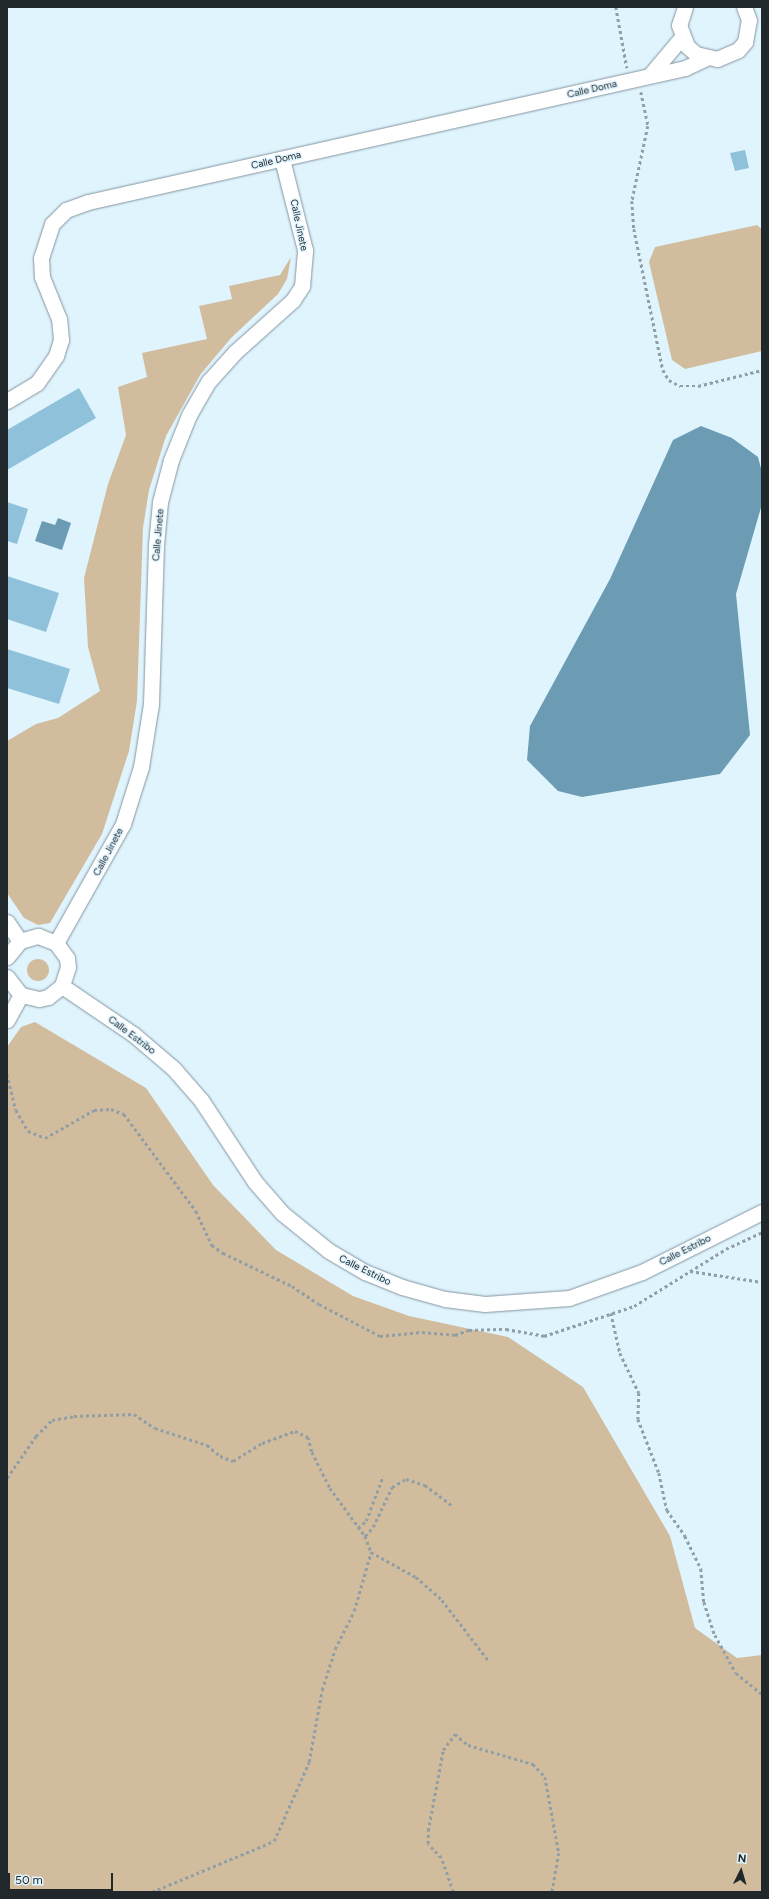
<!DOCTYPE html>
<html>
<head>
<meta charset="utf-8">
<style>
  body { margin:0 }
  #map { position:relative; width:769px; height:1899px; overflow:hidden; background:#e0f4fe; font-family:Figtree,sans-serif }
  div>[style] { position:absolute }
  [style*='--x'] { left:calc(var(--x)*1px); top:calc(var(--y)*1px); width:calc(var(--w)*1px); rotate:calc(var(--a)*1deg) }
  .green>* { inset:0; background:#d1bd9d }
  .round { border-radius:50% }
  .water>* { inset:0; background:#6b9cb4 }
  .building>* { inset:0; background:#8fc2da }
  .path>* { height:2.5px; margin-top:-1.25px; transform-origin:0; background:repeating-linear-gradient(90deg,#909ea6 0 3px,transparent 0 6px) }
  .roads { filter:drop-shadow(0 0 1px #83959e) drop-shadow(0 0 1px #83959e) }
  .minor>* { height:15px; margin:-7.5px; padding:0 7.5px; transform-origin:7.5px; border-radius:7.5px; background:#fff }
  span { translate:-50% -50%; white-space:nowrap; text-align:center; line-height:1.15; -webkit-text-stroke:3px #e0f4fe; paint-order:stroke }
  .street-label { font-size:10px; color:#21282c }
  .frame { position:absolute; inset:0; border:8px solid #21282c; pointer-events:none }
  .north { position:absolute; left:721px; top:1851px; width:40px; height:40px; -webkit-text-stroke:3px #e0f4fe; paint-order:stroke; rotate:5deg; font-size:11px; font-weight:700; line-height:16px; text-align:center; color:#21282c }
  .north::after { content:''; display:block; margin:auto; width:14px; height:18px; background:#21282c; clip-path:polygon(50% 0,100% 100%,50% 72%,0 100%) }
  .scale { position:absolute; left:8px; top:1873px; width:105px; height:18px; box-sizing:border-box; border:2px solid #21282c; border-top:0; padding-left:5px; font-size:12px; line-height:14px; white-space:nowrap; color:#21282c; -webkit-text-stroke:3px #e0f4fe; paint-order:stroke }
</style>
</head>
<body>
<div id="map">
  <div class="green">
    <i style="clip-path:polygon(757px 225px,762px 229px,762px 351px,685px 369px,672px 360px,649px 262px,655px 247px)"></i>
    <i style="clip-path:polygon(291px 257px,287px 279px,278px 294px,231px 338px,200px 375px,166px 436px,149px 490px,143px 528px,137px 701px,129px 751px,102px 834px,50px 923px,38px 925px,24px 918px,7px 893px,7px 741px,36px 724px,58px 718px,100px 691px,88px 647px,84px 578px,108px 484px,126px 435px,118px 387px,147px 377px,142px 353px,207px 339px,199px 306px,232px 299px,229px 286px,280px 275px)"></i>
    <i class="round" style="left:27px;top:959px;width:22px;height:22px"></i>
    <i style="clip-path:polygon(35px 1022px,146px 1088px,213px 1185px,276px 1250px,353px 1296px,409px 1316px,508px 1337px,583px 1387px,670px 1536px,695px 1628px,737px 1658px,762px 1655px,762px 1892px,7px 1892px,7px 1047px,21px 1027px)"></i>
  </div>
  <div class="water">
    <i style="clip-path:polygon(701px 426px,732px 438px,758px 457px,762px 472px,762px 504px,736px 594px,750px 735px,720px 774px,582px 797px,558px 791px,527px 760px,530px 726px,610px 579px,673px 440px)"></i>
    <i style="clip-path:polygon(58px 518px,71px 523px,62px 550px,35px 541px,42px 521px,55px 525px)"></i>
  </div>
  <div class="building">
    <i style="clip-path:polygon(745px 150px,749px 168px,735px 171px,730px 153px)"></i>
    <i style="clip-path:polygon(79px 388px,96px 418px,7px 470px,7px 430px)"></i>
    <i style="clip-path:polygon(7px 502px,28px 509px,17px 544px,7px 541px)"></i>
    <i style="clip-path:polygon(7px 576px,59px 593px,46px 632px,7px 619px)"></i>
    <i style="clip-path:polygon(7px 649px,70px 669px,59px 704px,7px 688px)"></i>
  </div>
  <div class="path">
    <i style="--x:616;--y:7;--w:62;--a:79.8"></i>
    <i style="--x:641;--y:92;--w:35;--a:78"></i>
    <i style="--x:648;--y:126;--w:77;--a:102"></i>
    <i style="--x:632;--y:201;--w:28;--a:86"></i>
    <i style="--x:634;--y:229;--w:144;--a:78.4"></i>
    <i style="--x:663;--y:370;--w:12;--a:59"></i>
    <i style="--x:669;--y:380;--w:13;--a:29"></i>
    <i style="--x:680;--y:386;--w:18;--a:0"></i>
    <i style="--x:698;--y:386;--w:66;--a:-14"></i>
    <i style="--x:7;--y:1074;--w:37;--a:76"></i>
    <i style="--x:16;--y:1110;--w:24;--a:60"></i>
    <i style="--x:28;--y:1131;--w:18;--a:22"></i>
    <i style="--x:45;--y:1138;--w:56;--a:-29.7"></i>
    <i style="--x:94;--y:1110;--w:17;--a:-3"></i>
    <i style="--x:111;--y:1109;--w:14;--a:21"></i>
    <i style="--x:124;--y:1114;--w:121;--a:53.4"></i>
    <i style="--x:196;--y:1211;--w:38;--a:65"></i>
    <i style="--x:212;--y:1245;--w:14;--a:36"></i>
    <i style="--x:223;--y:1253;--w:76;--a:25.6"></i>
    <i style="--x:292;--y:1286;--w:32;--a:34"></i>
    <i style="--x:319;--y:1304;--w:69;--a:27.7"></i>
    <i style="--x:380;--y:1336;--w:42;--a:-5.4"></i>
    <i style="--x:422;--y:1332;--w:33;--a:5"></i>
    <i style="--x:455;--y:1335;--w:15;--a:-20"></i>
    <i style="--x:469;--y:1330;--w:37;--a:-2"></i>
    <i style="--x:506;--y:1329;--w:39;--a:10"></i>
    <i style="--x:544;--y:1336;--w:95;--a:-18.4"></i>
    <i style="--x:634;--y:1306;--w:108;--a:-31.8"></i>
    <i style="--x:726;--y:1249;--w:40;--a:-25"></i>
    <i style="--x:690;--y:1271;--w:73;--a:8.7"></i>
    <i style="--x:611;--y:1313;--w:41;--a:77.3"></i>
    <i style="--x:620;--y:1353;--w:44;--a:64.6"></i>
    <i style="--x:639;--y:1393;--w:26;--a:92"></i>
    <i style="--x:638;--y:1419;--w:58;--a:68.7"></i>
    <i style="--x:659;--y:1473;--w:38;--a:78"></i>
    <i style="--x:667;--y:1510;--w:32;--a:55"></i>
    <i style="--x:685;--y:1536;--w:37;--a:64"></i>
    <i style="--x:701;--y:1569;--w:33;--a:85"></i>
    <i style="--x:704;--y:1602;--w:35;--a:72"></i>
    <i style="--x:715;--y:1635;--w:43;--a:61.1"></i>
    <i style="--x:736;--y:1673;--w:33;--a:39"></i>
    <i style="--x:7;--y:1478;--w:51;--a:-55.4"></i>
    <i style="--x:36;--y:1436;--w:23;--a:-45"></i>
    <i style="--x:52;--y:1420;--w:22;--a:-10"></i>
    <i style="--x:74;--y:1416;--w:60;--a:-1.9"></i>
    <i style="--x:134;--y:1414;--w:25;--a:34"></i>
    <i style="--x:155;--y:1428;--w:55;--a:18.1"></i>
    <i style="--x:207;--y:1445;--w:17;--a:40"></i>
    <i style="--x:220;--y:1456;--w:14;--a:21"></i>
    <i style="--x:233;--y:1461;--w:34;--a:-32"></i>
    <i style="--x:262;--y:1443;--w:35;--a:-20"></i>
    <i style="--x:295;--y:1431;--w:14;--a:25"></i>
    <i style="--x:308;--y:1437;--w:16;--a:75"></i>
    <i style="--x:312;--y:1452;--w:40;--a:63.4"></i>
    <i style="--x:330;--y:1488;--w:59;--a:53.9"></i>
    <i style="--x:365;--y:1536;--w:17;--a:69"></i>
    <i style="--x:358;--y:1528;--w:11;--a:-41"></i>
    <i style="--x:366;--y:1521;--w:48;--a:-69.3"></i>
    <i style="--x:365;--y:1536;--w:12;--a:-48"></i>
    <i style="--x:373;--y:1527;--w:44;--a:-64.6"></i>
    <i style="--x:392;--y:1487;--w:16;--a:-30"></i>
    <i style="--x:406;--y:1479;--w:20;--a:18"></i>
    <i style="--x:425;--y:1485;--w:34;--a:37"></i>
    <i style="--x:152;--y:1892;--w:132;--a:-22.7"></i>
    <i style="--x:274;--y:1841;--w:86;--a:-66.1"></i>
    <i style="--x:309;--y:1762;--w:73;--a:-79.8"></i>
    <i style="--x:322;--y:1690;--w:43;--a:-72.4"></i>
    <i style="--x:335;--y:1649;--w:42;--a:-63.4"></i>
    <i style="--x:354;--y:1611;--w:61;--a:-73.9"></i>
    <i style="--x:371;--y:1552;--w:51;--a:29.1"></i>
    <i style="--x:416;--y:1577;--w:35;--a:41"></i>
    <i style="--x:442;--y:1600;--w:76;--a:52.5"></i>
    <i style="--x:453;--y:1892;--w:36;--a:-109"></i>
    <i style="--x:441;--y:1858;--w:19;--a:-133"></i>
    <i style="--x:428;--y:1844;--w:13;--a:-90"></i>
    <i style="--x:428;--y:1831;--w:82;--a:-79.5"></i>
    <i style="--x:443;--y:1750;--w:20;--a:-53"></i>
    <i style="--x:455;--y:1734;--w:17;--a:40"></i>
    <i style="--x:468;--y:1745;--w:68;--a:16.3"></i>
    <i style="--x:533;--y:1764;--w:18;--a:47"></i>
    <i style="--x:545;--y:1777;--w:77;--a:79.6"></i>
    <i style="--x:559;--y:1853;--w:40;--a:100"></i>
  </div>
  <div class="roads">
    <div class="minor">
      <i style="--x:685;--y:7;--w:19;--a:108"></i>
      <i style="--x:679;--y:25;--w:22;--a:69"></i>
      <i style="--x:687;--y:46;--w:12;--a:42"></i>
      <i style="--x:696;--y:54;--w:22;--a:13"></i>
      <i style="--x:717;--y:59;--w:23;--a:-23"></i>
      <i style="--x:738;--y:50;--w:11;--a:-49"></i>
      <i style="--x:745;--y:42;--w:22;--a:-80"></i>
      <i style="--x:749;--y:20;--w:14;--a:-111"></i>
      <i style="--x:650;--y:75;--w:50;--a:-49.9"></i>
      <i style="--x:7;--y:401;--w:35;--a:-31"></i>
      <i style="--x:37;--y:383;--w:33;--a:-55"></i>
      <i style="--x:56;--y:356;--w:17;--a:-73"></i>
      <i style="--x:61;--y:340;--w:21;--a:-95"></i>
      <i style="--x:59;--y:319;--w:45;--a:-112"></i>
      <i style="--x:42;--y:277;--w:19;--a:-93"></i>
      <i style="--x:41;--y:258;--w:36;--a:-72"></i>
      <i style="--x:52;--y:224;--w:20;--a:-45"></i>
      <i style="--x:66;--y:210;--w:23;--a:-20"></i>
      <i style="--x:88;--y:202;--w:612;--a:-12.65"></i>
      <i style="--x:685;--y:68;--w:23;--a:-25"></i>
      <i style="--x:7;--y:922;--w:23;--a:56"></i>
      <i style="--x:56;--y:943;--w:137;--a:-60.6"></i>
      <i style="--x:123;--y:824;--w:60;--a:-72.5"></i>
      <i style="--x:141;--y:767;--w:64;--a:-81"></i>
      <i style="--x:151;--y:704;--w:159;--a:-88.2"></i>
      <i style="--x:156;--y:545;--w:43;--a:-84.7"></i>
      <i style="--x:160;--y:502;--w:43;--a:-75.3"></i>
      <i style="--x:171;--y:460;--w:48;--a:-68.2"></i>
      <i style="--x:189;--y:415;--w:39;--a:-60"></i>
      <i style="--x:209;--y:381;--w:38;--a:-48"></i>
      <i style="--x:234;--y:353;--w:79;--a:-41.9"></i>
      <i style="--x:293;--y:300;--w:17;--a:-57"></i>
      <i style="--x:302;--y:286;--w:36;--a:-85"></i>
      <i style="--x:305;--y:250;--w:94;--a:-104.2"></i>
      <i style="--x:7;--y:957;--w:21;--a:-51"></i>
      <i style="--x:20;--y:941;--w:19;--a:-16"></i>
      <i style="--x:38;--y:936;--w:19;--a:21"></i>
      <i style="--x:56;--y:943;--w:19;--a:54"></i>
      <i style="--x:67;--y:958;--w:9;--a:84"></i>
      <i style="--x:68;--y:967;--w:20;--a:108"></i>
      <i style="--x:62;--y:986;--w:18;--a:142"></i>
      <i style="--x:48;--y:997;--w:9;--a:167"></i>
      <i style="--x:39;--y:999;--w:18;--a:-167"></i>
      <i style="--x:21;--y:995;--w:23;--a:-128"></i>
      <i style="--x:62;--y:986;--w:86;--a:34.1"></i>
      <i style="--x:133;--y:1034;--w:52;--a:40.4"></i>
      <i style="--x:173;--y:1068;--w:43;--a:48.8"></i>
      <i style="--x:201;--y:1100;--w:98;--a:56.6"></i>
      <i style="--x:255;--y:1182;--w:41;--a:48.9"></i>
      <i style="--x:282;--y:1213;--w:60;--a:39"></i>
      <i style="--x:329;--y:1251;--w:42;--a:30.3"></i>
      <i style="--x:365;--y:1272;--w:40;--a:22"></i>
      <i style="--x:402;--y:1287;--w:45;--a:15.6"></i>
      <i style="--x:445;--y:1299;--w:40;--a:7.1"></i>
      <i style="--x:485;--y:1304;--w:84;--a:-4.1"></i>
      <i style="--x:569;--y:1298;--w:77;--a:-19.6"></i>
      <i style="--x:642;--y:1272;--w:134;--a:-26.6"></i>
      <i style="--x:7;--y:1020;--w:29;--a:-61"></i>
    </div>
  </div>
  <div class="street-label">
    <span style="left:592px;top:89px;rotate:-13deg">Calle Doma</span>
    <span style="left:276px;top:160px;rotate:-13deg">Calle Doma</span>
    <span style="left:299px;top:225px;rotate:78deg">Calle Jinete</span>
    <span style="left:158px;top:535px;rotate:-85deg">Calle Jinete</span>
    <span style="left:108px;top:852px;rotate:-62deg">Calle Jinete</span>
    <span style="left:132px;top:1035px;rotate:37deg">Calle Estribo</span>
    <span style="left:685px;top:1250px;rotate:-27deg">Calle Estribo</span>
    <span style="left:365px;top:1270px;rotate:26deg">Calle Estribo</span>
  </div>
  <div class="frame"></div>
  <div class="north">N</div>
  <div class="scale">50 m</div>
</div>
</body>
</html>
